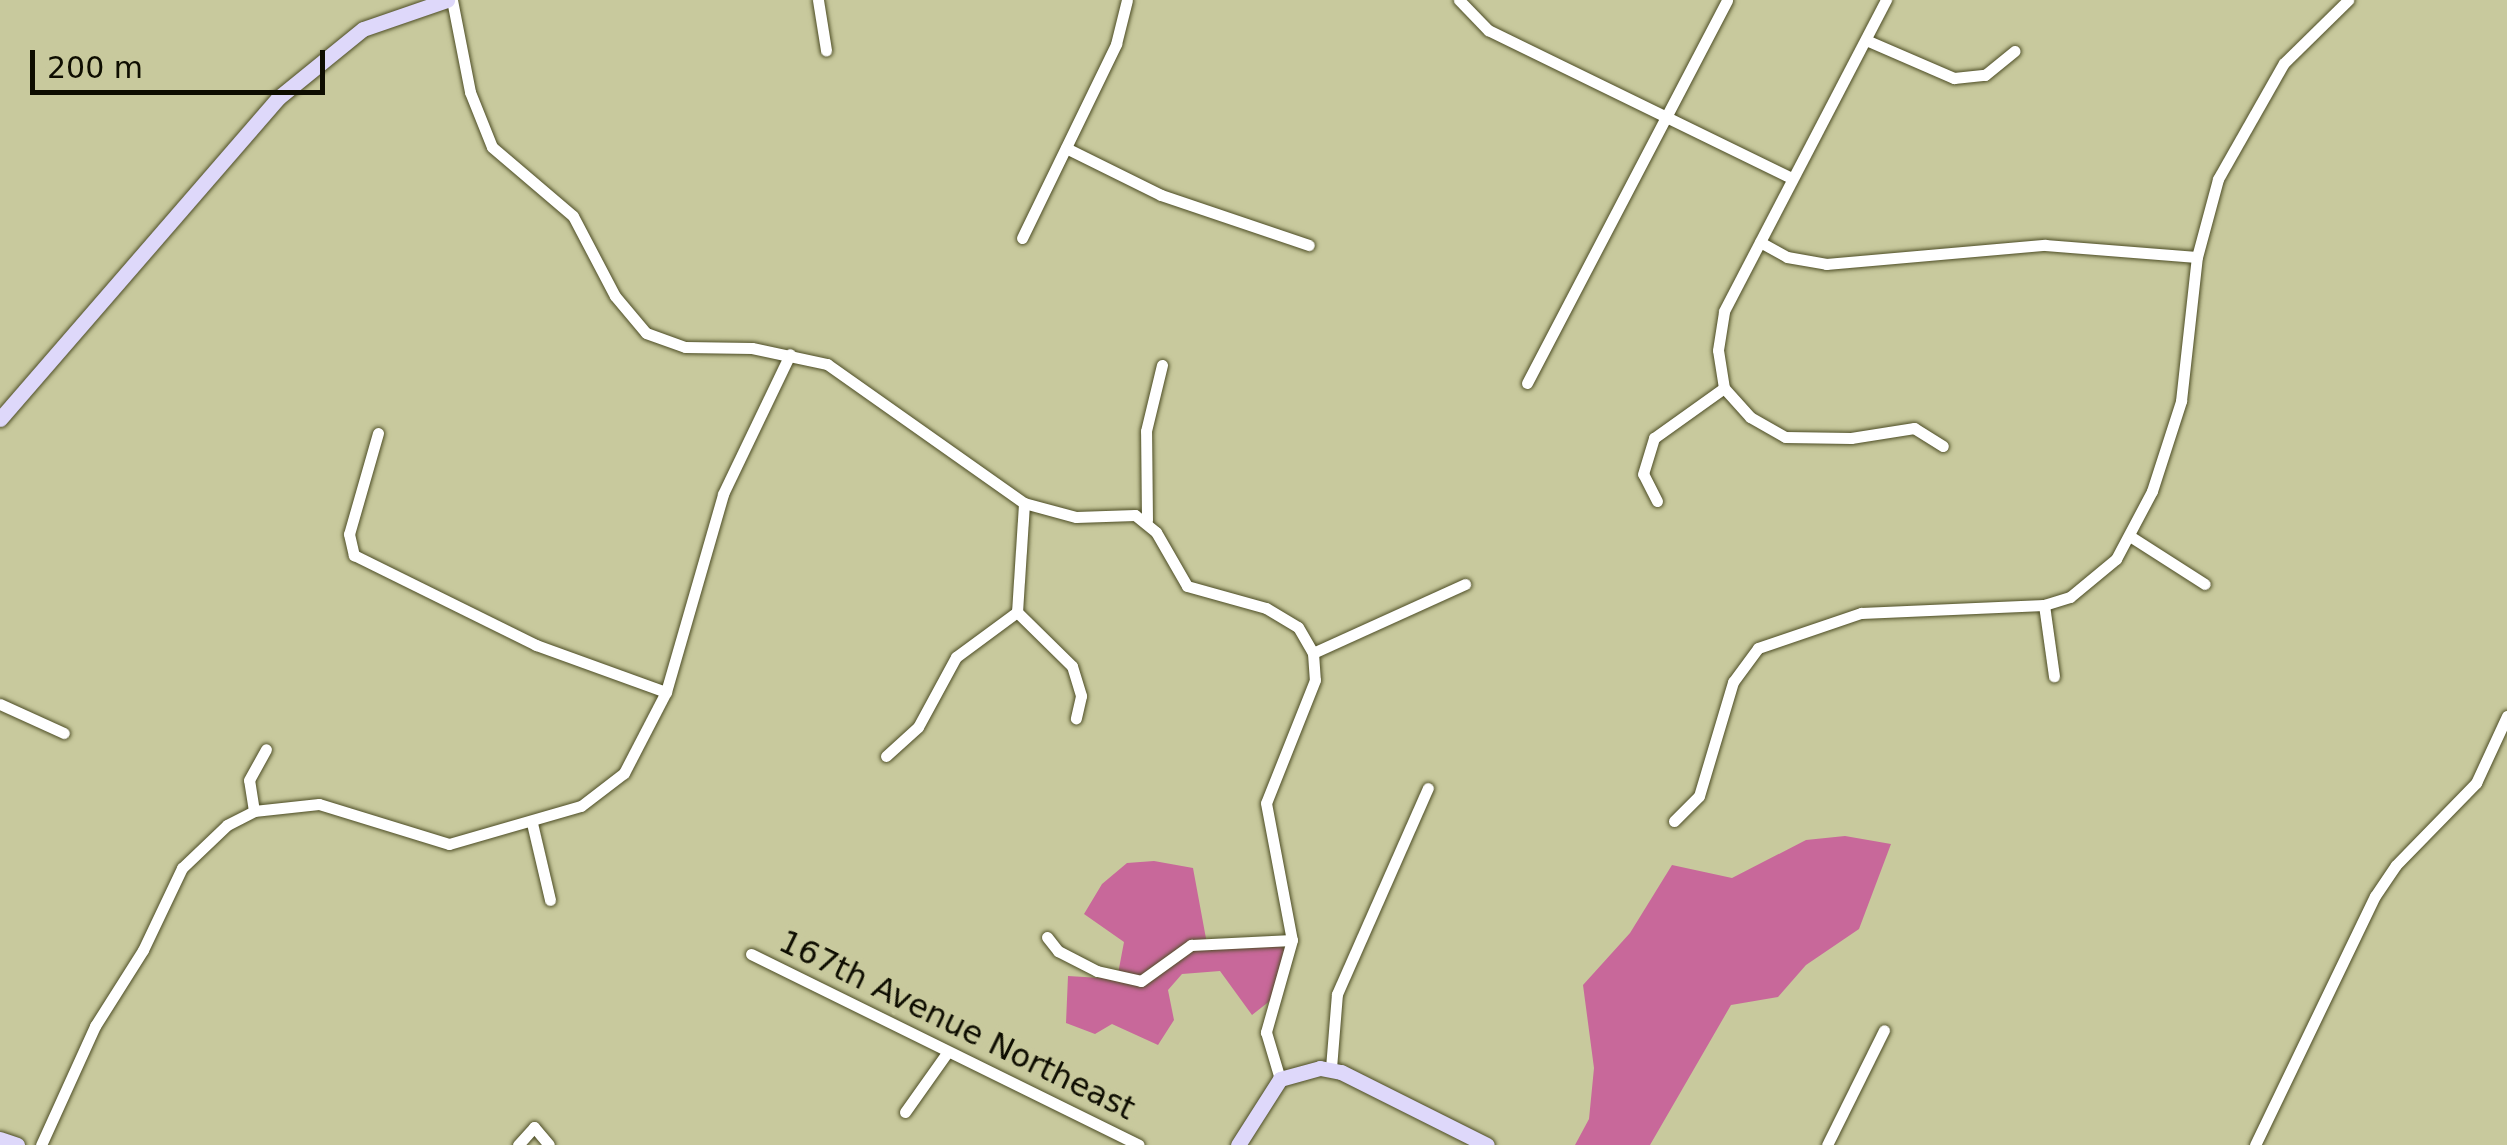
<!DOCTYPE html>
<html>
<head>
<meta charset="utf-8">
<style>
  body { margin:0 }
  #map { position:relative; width:2507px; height:1145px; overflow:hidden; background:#c8c99d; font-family:"DejaVu Sans",sans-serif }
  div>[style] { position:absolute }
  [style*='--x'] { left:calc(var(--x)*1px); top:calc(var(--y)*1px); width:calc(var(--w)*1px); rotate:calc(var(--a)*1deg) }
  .forest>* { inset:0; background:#c8689a }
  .roads { filter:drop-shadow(0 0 2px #4d4d25) drop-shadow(0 0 2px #4d4d25) }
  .street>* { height:11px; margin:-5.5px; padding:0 5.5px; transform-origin:5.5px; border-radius:5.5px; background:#fff }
  .secondary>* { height:15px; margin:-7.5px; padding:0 7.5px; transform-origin:7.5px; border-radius:7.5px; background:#ded8fa }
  span { translate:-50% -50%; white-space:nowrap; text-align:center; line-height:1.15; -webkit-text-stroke:10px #c8c99d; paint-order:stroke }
  .street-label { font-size:32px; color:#0e0d01 }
  .scale { position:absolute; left:30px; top:50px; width:295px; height:45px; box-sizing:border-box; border:5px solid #0e0d01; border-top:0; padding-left:12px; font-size:30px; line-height:35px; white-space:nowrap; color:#0e0d01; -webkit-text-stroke:8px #c8c99d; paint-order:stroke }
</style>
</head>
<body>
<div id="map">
  <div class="forest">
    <i style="clip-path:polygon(1845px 836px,1891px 844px,1859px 929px,1806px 965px,1778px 997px,1731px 1005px,1650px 1145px,1575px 1145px,1589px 1119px,1594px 1068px,1583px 985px,1630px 933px,1672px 865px,1732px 878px,1806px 840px)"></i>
    <i style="clip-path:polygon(1154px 861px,1193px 868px,1207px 944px,1292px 940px,1276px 996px,1252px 1015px,1220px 971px,1182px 974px,1168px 990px,1174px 1020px,1158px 1045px,1112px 1024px,1095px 1034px,1066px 1023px,1068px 976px,1117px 979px,1124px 942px,1084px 914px,1102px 884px,1127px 863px)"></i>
  </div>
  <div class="roads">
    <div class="street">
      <i style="--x:452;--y:0;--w:94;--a:78.9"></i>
      <i style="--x:470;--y:92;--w:59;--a:68.2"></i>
      <i style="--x:492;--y:147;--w:106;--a:40.4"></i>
      <i style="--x:573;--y:216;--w:90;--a:62.3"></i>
      <i style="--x:615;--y:296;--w:48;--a:50"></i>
      <i style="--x:646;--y:333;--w:41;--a:19.7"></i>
      <i style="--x:685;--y:347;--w:67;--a:0.9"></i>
      <i style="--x:752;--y:348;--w:77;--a:12"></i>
      <i style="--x:827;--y:364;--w:241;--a:35.2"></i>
      <i style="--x:1024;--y:503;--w:54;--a:15.1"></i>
      <i style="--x:1076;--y:517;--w:59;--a:-1.9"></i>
      <i style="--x:1135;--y:515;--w:27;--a:39"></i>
      <i style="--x:1156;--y:532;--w:62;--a:60.1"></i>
      <i style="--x:1187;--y:586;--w:82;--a:15.6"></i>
      <i style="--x:1266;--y:608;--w:37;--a:31"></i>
      <i style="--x:1298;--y:627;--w:30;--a:60"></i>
      <i style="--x:1313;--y:653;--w:27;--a:86"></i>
      <i style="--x:1315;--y:680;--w:132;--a:111.7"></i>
      <i style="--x:1266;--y:803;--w:139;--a:79.3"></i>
      <i style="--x:1292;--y:940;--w:96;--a:105.8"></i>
      <i style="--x:1266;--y:1032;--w:49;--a:73.4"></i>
      <i style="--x:818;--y:0;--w:51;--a:80.9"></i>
      <i style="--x:1459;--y:0;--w:42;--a:46"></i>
      <i style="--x:1488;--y:30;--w:337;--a:26"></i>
      <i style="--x:1866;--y:40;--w:96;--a:23.4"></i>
      <i style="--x:1954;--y:78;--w:31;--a:-6"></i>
      <i style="--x:1985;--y:75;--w:38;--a:-39"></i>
      <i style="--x:1066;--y:148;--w:106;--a:26.3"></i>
      <i style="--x:1161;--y:195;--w:156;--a:18.7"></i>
      <i style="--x:1022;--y:238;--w:216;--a:-64.1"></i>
      <i style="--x:1116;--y:44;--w:45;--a:-76"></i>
      <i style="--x:1760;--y:242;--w:31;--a:29"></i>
      <i style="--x:1787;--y:257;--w:40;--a:10"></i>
      <i style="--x:1826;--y:264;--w:220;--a:-5"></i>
      <i style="--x:2045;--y:245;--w:152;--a:4.5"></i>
      <i style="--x:1527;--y:383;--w:432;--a:-62.4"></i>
      <i style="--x:1724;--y:388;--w:39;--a:48"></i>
      <i style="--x:1750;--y:417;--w:40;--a:29.7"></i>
      <i style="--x:1785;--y:437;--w:66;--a:0.9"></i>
      <i style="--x:1851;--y:438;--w:64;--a:-9"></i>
      <i style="--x:1914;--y:428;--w:34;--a:32"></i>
      <i style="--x:378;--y:433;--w:105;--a:106"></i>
      <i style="--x:349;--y:534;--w:22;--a:77"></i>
      <i style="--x:354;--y:555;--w:203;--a:26.3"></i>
      <i style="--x:536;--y:645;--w:138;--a:19.9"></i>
      <i style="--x:1657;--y:501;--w:30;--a:-117"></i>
      <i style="--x:1643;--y:474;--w:38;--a:-73"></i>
      <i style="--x:1654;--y:438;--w:86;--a:-35.5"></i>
      <i style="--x:1724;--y:388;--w:38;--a:-99"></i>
      <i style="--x:1718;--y:350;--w:39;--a:-81"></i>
      <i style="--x:1724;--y:311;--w:351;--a:-62.5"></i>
      <i style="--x:1147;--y:520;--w:89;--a:-90.6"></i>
      <i style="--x:1146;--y:431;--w:68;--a:-76.4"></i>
      <i style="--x:2133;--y:538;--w:85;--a:32.6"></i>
      <i style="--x:2044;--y:605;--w:72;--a:82"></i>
      <i style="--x:1017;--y:612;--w:77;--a:44.5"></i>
      <i style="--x:1072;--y:666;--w:31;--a:73"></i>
      <i style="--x:1081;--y:696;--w:23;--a:103"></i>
      <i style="--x:1313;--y:653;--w:167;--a:-24.4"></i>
      <i style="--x:0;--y:704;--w:70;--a:24.4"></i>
      <i style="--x:886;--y:756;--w:43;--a:-42.2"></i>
      <i style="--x:918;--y:727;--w:80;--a:-61.5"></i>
      <i style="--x:956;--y:657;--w:76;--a:-36.4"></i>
      <i style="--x:1017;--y:612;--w:109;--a:-86.3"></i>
      <i style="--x:254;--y:811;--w:31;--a:-99"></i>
      <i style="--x:249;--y:780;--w:35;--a:-61"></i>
      <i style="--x:1674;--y:821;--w:35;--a:-45"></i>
      <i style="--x:1699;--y:796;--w:119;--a:-73.4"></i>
      <i style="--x:1733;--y:682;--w:42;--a:-53.7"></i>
      <i style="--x:1758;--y:648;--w:109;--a:-18.8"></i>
      <i style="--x:1861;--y:613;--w:183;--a:-2.5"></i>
      <i style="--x:2044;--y:605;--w:27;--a:-17"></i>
      <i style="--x:2070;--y:597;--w:60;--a:-39.6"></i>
      <i style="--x:2116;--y:559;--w:77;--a:-62.1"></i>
      <i style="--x:2152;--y:491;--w:95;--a:-72.1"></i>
      <i style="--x:2181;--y:401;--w:145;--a:-83.7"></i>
      <i style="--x:2197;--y:257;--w:81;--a:-74.9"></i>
      <i style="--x:2218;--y:179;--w:133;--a:-60.4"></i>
      <i style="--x:2284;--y:63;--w:90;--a:-44.5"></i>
      <i style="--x:532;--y:823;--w:79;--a:76.8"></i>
      <i style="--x:1047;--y:937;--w:18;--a:52"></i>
      <i style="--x:1058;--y:951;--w:44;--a:27.1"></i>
      <i style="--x:1097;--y:971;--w:45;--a:12.8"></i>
      <i style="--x:1141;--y:981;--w:62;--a:-35.8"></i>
      <i style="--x:1191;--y:945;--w:101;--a:-2.8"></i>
      <i style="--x:751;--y:954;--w:432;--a:26.2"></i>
      <i style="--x:1331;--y:1068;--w:74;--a:-85.4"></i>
      <i style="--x:1337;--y:994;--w:225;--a:-66.2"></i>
      <i style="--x:905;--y:1112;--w:71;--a:-54.7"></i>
      <i style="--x:41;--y:1145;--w:131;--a:-65.6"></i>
      <i style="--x:95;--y:1026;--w:90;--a:-57.7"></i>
      <i style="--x:143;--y:950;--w:91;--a:-64.6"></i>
      <i style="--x:182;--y:868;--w:62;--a:-43.7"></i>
      <i style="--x:227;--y:825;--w:30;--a:-27"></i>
      <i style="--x:254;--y:811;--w:65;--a:-6.1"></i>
      <i style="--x:319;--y:804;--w:136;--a:17.1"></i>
      <i style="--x:449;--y:844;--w:137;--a:-16.1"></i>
      <i style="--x:581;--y:806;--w:54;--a:-37.5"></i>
      <i style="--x:624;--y:773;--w:91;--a:-62.6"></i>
      <i style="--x:666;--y:692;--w:206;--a:-73.9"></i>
      <i style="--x:723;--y:494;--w:155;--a:-64.4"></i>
      <i style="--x:518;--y:1145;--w:24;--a:-48"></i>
      <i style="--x:534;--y:1127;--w:23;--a:50"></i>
      <i style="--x:1827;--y:1145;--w:128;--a:-63.6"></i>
      <i style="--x:2255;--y:1145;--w:276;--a:-64.3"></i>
      <i style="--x:2375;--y:896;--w:37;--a:-56"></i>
      <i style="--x:2396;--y:865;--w:115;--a:-45.7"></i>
      <i style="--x:2476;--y:783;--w:74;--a:-65.2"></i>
    </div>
    <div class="secondary">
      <i style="--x:0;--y:419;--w:425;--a:-49.1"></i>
      <i style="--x:278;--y:98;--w:109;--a:-39.1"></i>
      <i style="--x:363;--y:29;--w:89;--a:-19"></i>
      <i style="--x:0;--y:1139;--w:18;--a:19"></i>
      <i style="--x:1238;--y:1145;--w:78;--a:-57.5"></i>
      <i style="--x:1280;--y:1079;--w:41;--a:-15.4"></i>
      <i style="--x:1320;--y:1068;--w:21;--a:11"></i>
      <i style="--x:1341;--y:1072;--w:163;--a:26.6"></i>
    </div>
  </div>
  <div class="street-label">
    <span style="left:957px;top:1025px;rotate:26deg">167th Avenue Northeast</span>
  </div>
  <div class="scale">200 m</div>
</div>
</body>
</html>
